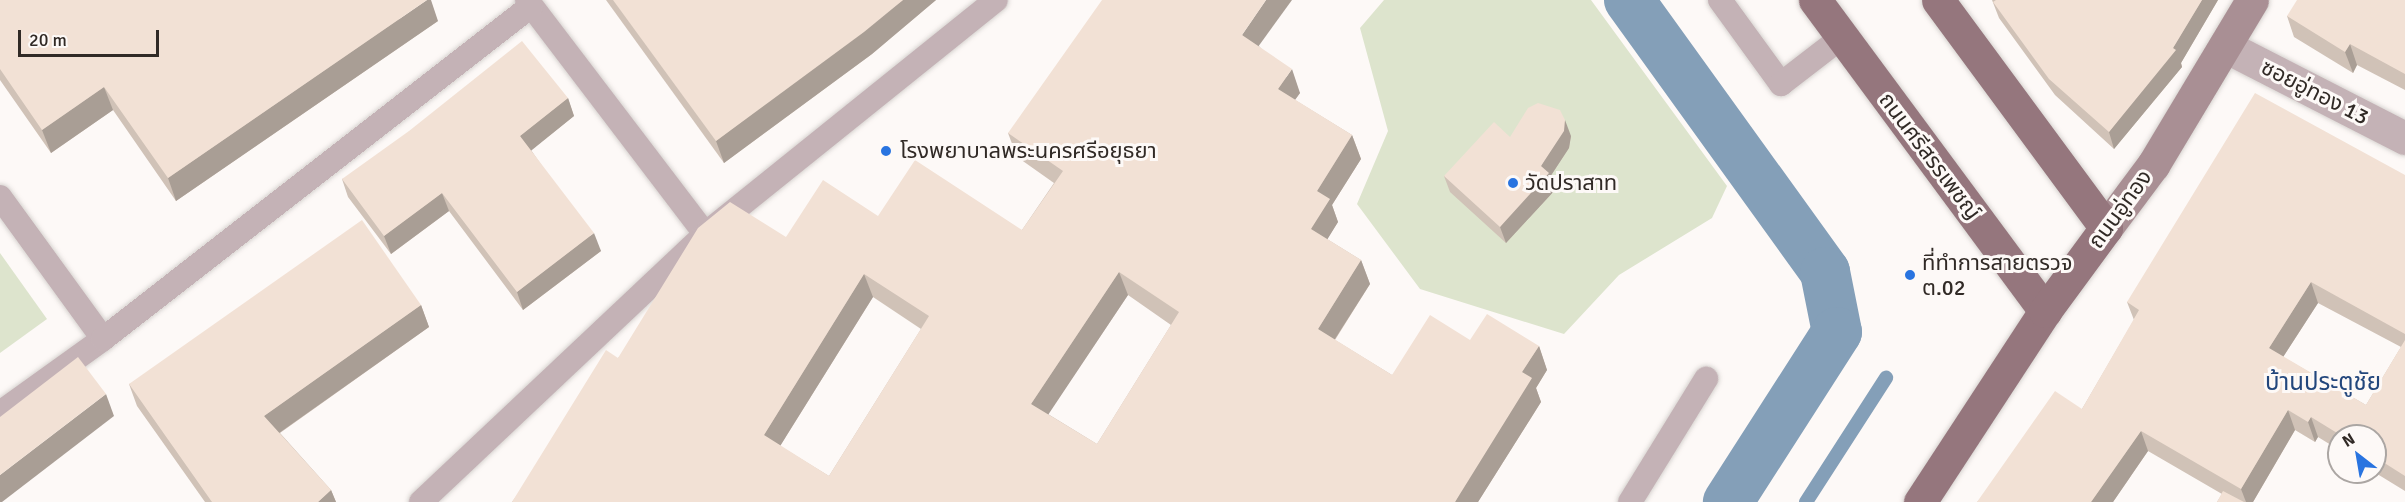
<!DOCTYPE html>
<html>
<head>
<meta charset="utf-8">
<style>
  body { margin:0 }
  #map { position:relative; width:2405px; height:502px; overflow:hidden; background:#fdf9f7; font-family:Signika,"Noto Sans Thai",sans-serif }
  div>[style] { position:absolute }
  [style*='--x'] { left:calc(var(--x)*1px); top:calc(var(--y)*1px); width:calc(var(--w)*1px); rotate:calc(var(--a)*1deg) }
  .green>* { inset:0; background:#dde4cd }
  .stream>* { height:14px; margin:-7px; padding:0 7px; transform-origin:7px; border-radius:7px; background:#849fb8 }
  .canal>* { height:50px; margin:-25px; padding:0 25px; transform-origin:25px; border-radius:25px; background:#849fb8 }
  .roads { filter:drop-shadow(0 0 2px #d8d4d1) drop-shadow(0 0 2px #d8d4d1) }
  .service>* { height:24px; margin:-12px; padding:0 12px; transform-origin:12px; border-radius:12px; background:#c4b2b6 }
  .minor>* { height:33px; margin:-16.5px; padding:0 16.5px; transform-origin:16.5px; border-radius:16.5px; background:#c4b2b6 }
  .secondary>* { height:33px; margin:-16.5px; padding:0 16.5px; transform-origin:16.5px; border-radius:16.5px; background:#a98f94 }
  .primary>* { height:33px; margin:-16.5px; padding:0 16.5px; transform-origin:16.5px; border-radius:16.5px; background:#95767d }
  .wall>* { inset:0; background:#d0c2b7 }
  .shaded-wall>* { inset:0; background:#a99e95 }
  .building>* { inset:0; background:#f2e1d5 }
  .dots>* { width:16px; height:16px; translate:-50% -50%; box-sizing:border-box; border:3px solid #fdf9f7; border-radius:50% }
  span { translate:-50% -50%; white-space:nowrap; text-align:center; line-height:1.15; -webkit-text-stroke:6px #fdf9f7; paint-order:stroke }
  .street-label { font-size:22px; color:#312a26 }
  .poi-label { font-size:22px; color:#312a26 }
  .left { translate:0 -50%; text-align:left }
  .neighbourhood-label { font-size:24px; color:#22467c }
  .north { position:absolute; left:2327px; top:424px; width:60px; height:60px; box-sizing:border-box; background:#fdf9f7; border:2px solid #aba6a3; border-radius:50%; rotate:329deg; font-size:16px; font-weight:700; line-height:24px; text-align:center; color:#312a26 }
  .north::after { content:''; display:block; margin:auto; width:21px; height:27px; background:#2974e0; clip-path:polygon(50% 0,100% 100%,50% 72%,0 100%) }
  .scale { position:absolute; left:18px; top:30px; width:141px; height:27px; box-sizing:border-box; border:3px solid #312a26; border-top:0; padding-left:8px; font-size:18px; line-height:21px; white-space:nowrap; color:#312a26; -webkit-text-stroke:4px #fdf9f7; paint-order:stroke }
</style>
</head>
<body>
<div id="map">
  <div class="green">
    <i style="clip-path:polygon(1384px 0,1591px 0,1727px 186px,1712px 218px,1619px 275px,1564px 334px,1420px 289px,1357px 204px,1388px 131px,1360px 28px)"></i>
    <i style="clip-path:polygon(0 253px,47px 319px,0 353px)"></i>
  </div>
  <div class="stream">
    <i style="--x:1806;--y:502;--w:148;--a:-57.2"></i>
  </div>
  <div class="canal">
    <i style="--x:1629;--y:0;--w:335;--a:54.2"></i>
    <i style="--x:1825;--y:272;--w:61;--a:78.7"></i>
    <i style="--x:1837;--y:332;--w:202;--a:122.7"></i>
  </div>
  <div class="roads">
    <div class="service">
      <i style="--x:527;--y:0;--w:294;--a:52.7"></i>
      <i style="--x:1720;--y:0;--w:104;--a:54"></i>
      <i style="--x:1781;--y:84;--w:77;--a:-37.6"></i>
      <i style="--x:0;--y:197;--w:175;--a:54"></i>
      <i style="--x:0;--y:413;--w:127;--a:-35.7"></i>
      <i style="--x:103;--y:339;--w:542;--a:-37.88"></i>
      <i style="--x:421;--y:502;--w:390;--a:-43.3"></i>
      <i style="--x:705;--y:234;--w:373;--a:-38.8"></i>
      <i style="--x:1630;--y:502;--w:145;--a:-58.3"></i>
    </div>
    <div class="minor">
      <i style="--x:2225;--y:46;--w:202;--a:27.1"></i>
    </div>
    <div class="secondary">
      <i style="--x:2106;--y:228;--w:79;--a:-53.3"></i>
      <i style="--x:2153;--y:165;--w:192;--a:-59"></i>
    </div>
    <div class="primary">
      <i style="--x:1815;--y:0;--w:387;--a:53.5"></i>
      <i style="--x:1920;--y:502;--w:228;--a:-56.8"></i>
      <i style="--x:2045;--y:311;--w:103;--a:-53.7"></i>
      <i style="--x:2106;--y:228;--w:283;--a:-126.4"></i>
    </div>
  </div>
  <div class="wall">
    <i style="clip-path:polygon(0 0,438px 21px,176px 201px,113px 110px,51px 153px,0 80px)"></i>
    <i style="clip-path:polygon(606px 0,936px 0,872px 54px,724px 163px)"></i>
    <i style="clip-path:polygon(1992px 0,2218px 0,2181px 63px,2182px 67px,2114px 149px,2055px 95px,1999px 18px)"></i>
    <i style="clip-path:polygon(2405px 0,2405px 90px,2357px 65px,2353px 73px,2294px 37px,2287px 16px)"></i>
    <i style="clip-path:polygon(evenodd,1259px 46px,1300px 93px,1295px 100px,1352px 135px,1361px 159px,1332px 205px,1338px 222px,1327px 239px,1361px 260px,1370px 284px,1335px 340px,1392px 375px,1470px 340px,1539px 346px,1547px 370px,1536px 388px,1541px 402px,1478px 502px,512px 502px,618px 358px,786px 237px,878px 216px,1022px 230px,1054px 183px,1017px 157px,1008px 133px,1259px 46px,1128px 295px,1171px 325px,1097px 444px,1048px 414px,1128px 295px,1259px 46px,873px 297px,921px 329px,829px 476px,780px 446px,873px 297px)"></i>
    <i style="clip-path:polygon(568px 98px,574px 116px,531px 150px,601px 251px,523px 310px,449px 211px,391px 254px,348px 197px,342px 179px)"></i>
    <i style="clip-path:polygon(1571px 136px,1569px 148px,1550px 177px,1555px 190px,1506px 243px,1450px 192px,1444px 176px)"></i>
    <i style="clip-path:polygon(evenodd,2405px 175px,2405px 491px,2374px 472px,2375px 472px,2375px 436px,2339px 436px,2339px 450px,2318px 437px,2315px 442px,2295px 430px,2253px 502px,2217px 502px,2222px 494px,2148px 451px,2113px 502px,1977px 502px,2082px 409px,2134px 320px,2127px 302px,2405px 175px,2318px 303px,2401px 347px,2366px 405px,2283px 357px,2318px 303px)"></i>
    <i style="clip-path:polygon(421px 305px,429px 327px,280px 433px,331px 490px,336px 502px,205px 502px,137px 406px,129px 384px)"></i>
  </div>
  <div class="shaded-wall">
    <i style="clip-path:polygon(427px 0,431px 0,438px 21px,176px 201px,168px 178px)"></i>
    <i style="clip-path:polygon(903px 0,936px 0,872px 54px,724px 163px,716px 141px)"></i>
    <i style="clip-path:polygon(1266px 0,1292px 0,1250px 58px,1242px 35px)"></i>
    <i style="clip-path:polygon(2202px 0,2218px 0,2181px 63px,2182px 67px,2114px 149px,2109px 132px,2173px 48px)"></i>
    <i style="clip-path:polygon(2350px 44px,2357px 65px,2353px 73px,2345px 52px)"></i>
    <i style="clip-path:polygon(1292px 69px,1300px 93px,1286px 112px,1278px 89px)"></i>
    <i style="clip-path:polygon(104px 87px,113px 110px,51px 153px,42px 130px)"></i>
    <i style="clip-path:polygon(568px 98px,574px 116px,527px 154px,520px 136px)"></i>
    <i style="clip-path:polygon(1565px 120px,1571px 136px,1569px 148px,1550px 177px,1555px 190px,1506px 243px,1500px 227px,1541px 166px)"></i>
    <i style="clip-path:polygon(1352px 135px,1361px 159px,1332px 205px,1338px 222px,1319px 253px,1311px 229px,1317px 191px)"></i>
    <i style="clip-path:polygon(442px 193px,449px 211px,391px 254px,384px 236px)"></i>
    <i style="clip-path:polygon(594px 233px,601px 251px,523px 310px,517px 292px)"></i>
    <i style="clip-path:polygon(1361px 260px,1370px 284px,1326px 353px,1318px 329px)"></i>
    <i style="clip-path:polygon(1119px 272px,1128px 295px,1040px 427px,1031px 404px)"></i>
    <i style="clip-path:polygon(864px 274px,873px 297px,772px 459px,764px 435px)"></i>
    <i style="clip-path:polygon(2311px 282px,2318px 303px,2276px 368px,2269px 348px)"></i>
    <i style="clip-path:polygon(421px 305px,429px 327px,272px 438px,264px 416px)"></i>
    <i style="clip-path:polygon(1539px 346px,1547px 370px,1536px 388px,1541px 402px,1478px 502px,1455px 502px,1522px 372px)"></i>
    <i style="clip-path:polygon(106px 394px,114px 416px,2px 502px,0 502px,0 475px)"></i>
    <i style="clip-path:polygon(2288px 410px,2295px 430px,2253px 502px,2246px 502px,2241px 489px)"></i>
    <i style="clip-path:polygon(2311px 417px,2318px 437px,2315px 442px,2308px 422px)"></i>
    <i style="clip-path:polygon(2141px 431px,2148px 451px,2113px 502px,2091px 502px)"></i>
    <i style="clip-path:polygon(331px 490px,336px 502px,318px 502px)"></i>
  </div>
  <div class="building">
    <i style="clip-path:polygon(0 0,427px 0,168px 178px,104px 87px,42px 130px,0 69px)"></i>
    <i style="clip-path:polygon(613px 0,903px 0,864px 32px,716px 141px)"></i>
    <i style="clip-path:polygon(evenodd,1102px 0,1266px 0,1242px 35px,1292px 69px,1278px 89px,1352px 135px,1317px 191px,1330px 199px,1311px 229px,1361px 260px,1318px 329px,1392px 375px,1430px 315px,1470px 340px,1487px 314px,1539px 346px,1522px 372px,1532px 378px,1455px 502px,512px 502px,606px 350px,618px 358px,698px 228px,730px 202px,786px 237px,823px 180px,878px 216px,915px 160px,1022px 230px,1063px 171px,1008px 133px,1102px 0,1119px 272px,1179px 312px,1097px 444px,1031px 404px,1119px 272px,1102px 0,864px 274px,929px 316px,829px 476px,764px 435px,864px 274px)"></i>
    <i style="clip-path:polygon(1996px 0,2202px 0,2173px 48px,2176px 50px,2109px 132px,2049px 79px,1993px 2px)"></i>
    <i style="clip-path:polygon(2297px 0,2405px 0,2405px 74px,2350px 44px,2345px 52px,2287px 16px)"></i>
    <i style="clip-path:polygon(522px 41px,568px 98px,520px 136px,594px 233px,517px 292px,442px 193px,384px 236px,342px 179px,409px 131px)"></i>
    <i style="clip-path:polygon(2255px 93px,2405px 175px,2405px 334px,2311px 282px,2269px 348px,2366px 405px,2405px 340px,2405px 476px,2375px 457px,2375px 436px,2342px 436px,2311px 417px,2308px 422px,2288px 410px,2241px 489px,2141px 431px,2091px 502px,1977px 502px,2055px 391px,2082px 409px,2139px 310px,2127px 302px)"></i>
    <i style="clip-path:polygon(1538px 103px,1560px 110px,1565px 120px,1564px 131px,1541px 166px,1549px 173px,1500px 227px,1444px 176px,1494px 122px,1510px 137px,1528px 108px)"></i>
    <i style="clip-path:polygon(362px 220px,421px 305px,264px 416px,331px 490px,318px 502px,212px 502px,129px 384px)"></i>
    <i style="clip-path:polygon(78px 357px,106px 394px,0 475px,0 417px)"></i>
    <i style="clip-path:polygon(2223px 491px,2244px 502px,2217px 502px)"></i>
  </div>
  <div class="dots">
    <i style="left:886px;top:151px;background:#2974e0"></i>
    <i style="left:1513px;top:183px;background:#2974e0"></i>
    <i style="left:1910px;top:275px;background:#2974e0"></i>
  </div>
  <div class="street-label">
    <span style="left:2315px;top:92px;rotate:27deg">ซอยอู่ทอง 13</span>
    <span style="left:1930px;top:156px;rotate:53deg">ถนนศรีสรรเพชญ์</span>
    <span style="left:2120px;top:209px;rotate:-54deg">ถนนอู่ทอง</span>
  </div>
  <div class="poi-label">
    <span class="left" style="left:900px;top:151px">โรงพยาบาลพระนครศรีอยุธยา</span>
    <span class="left" style="left:1525px;top:183px">วัดปราสาท</span>
    <span class="left" style="left:1922px;top:275px">ที่ทำการสายตรวจ<br>ต.02</span>
  </div>
  <div class="neighbourhood-label">
    <span style="left:2323px;top:383px">บ้านประตูชัย</span>
  </div>
  <div class="north">N</div>
  <div class="scale">20 m</div>
</div>
</body>
</html>
